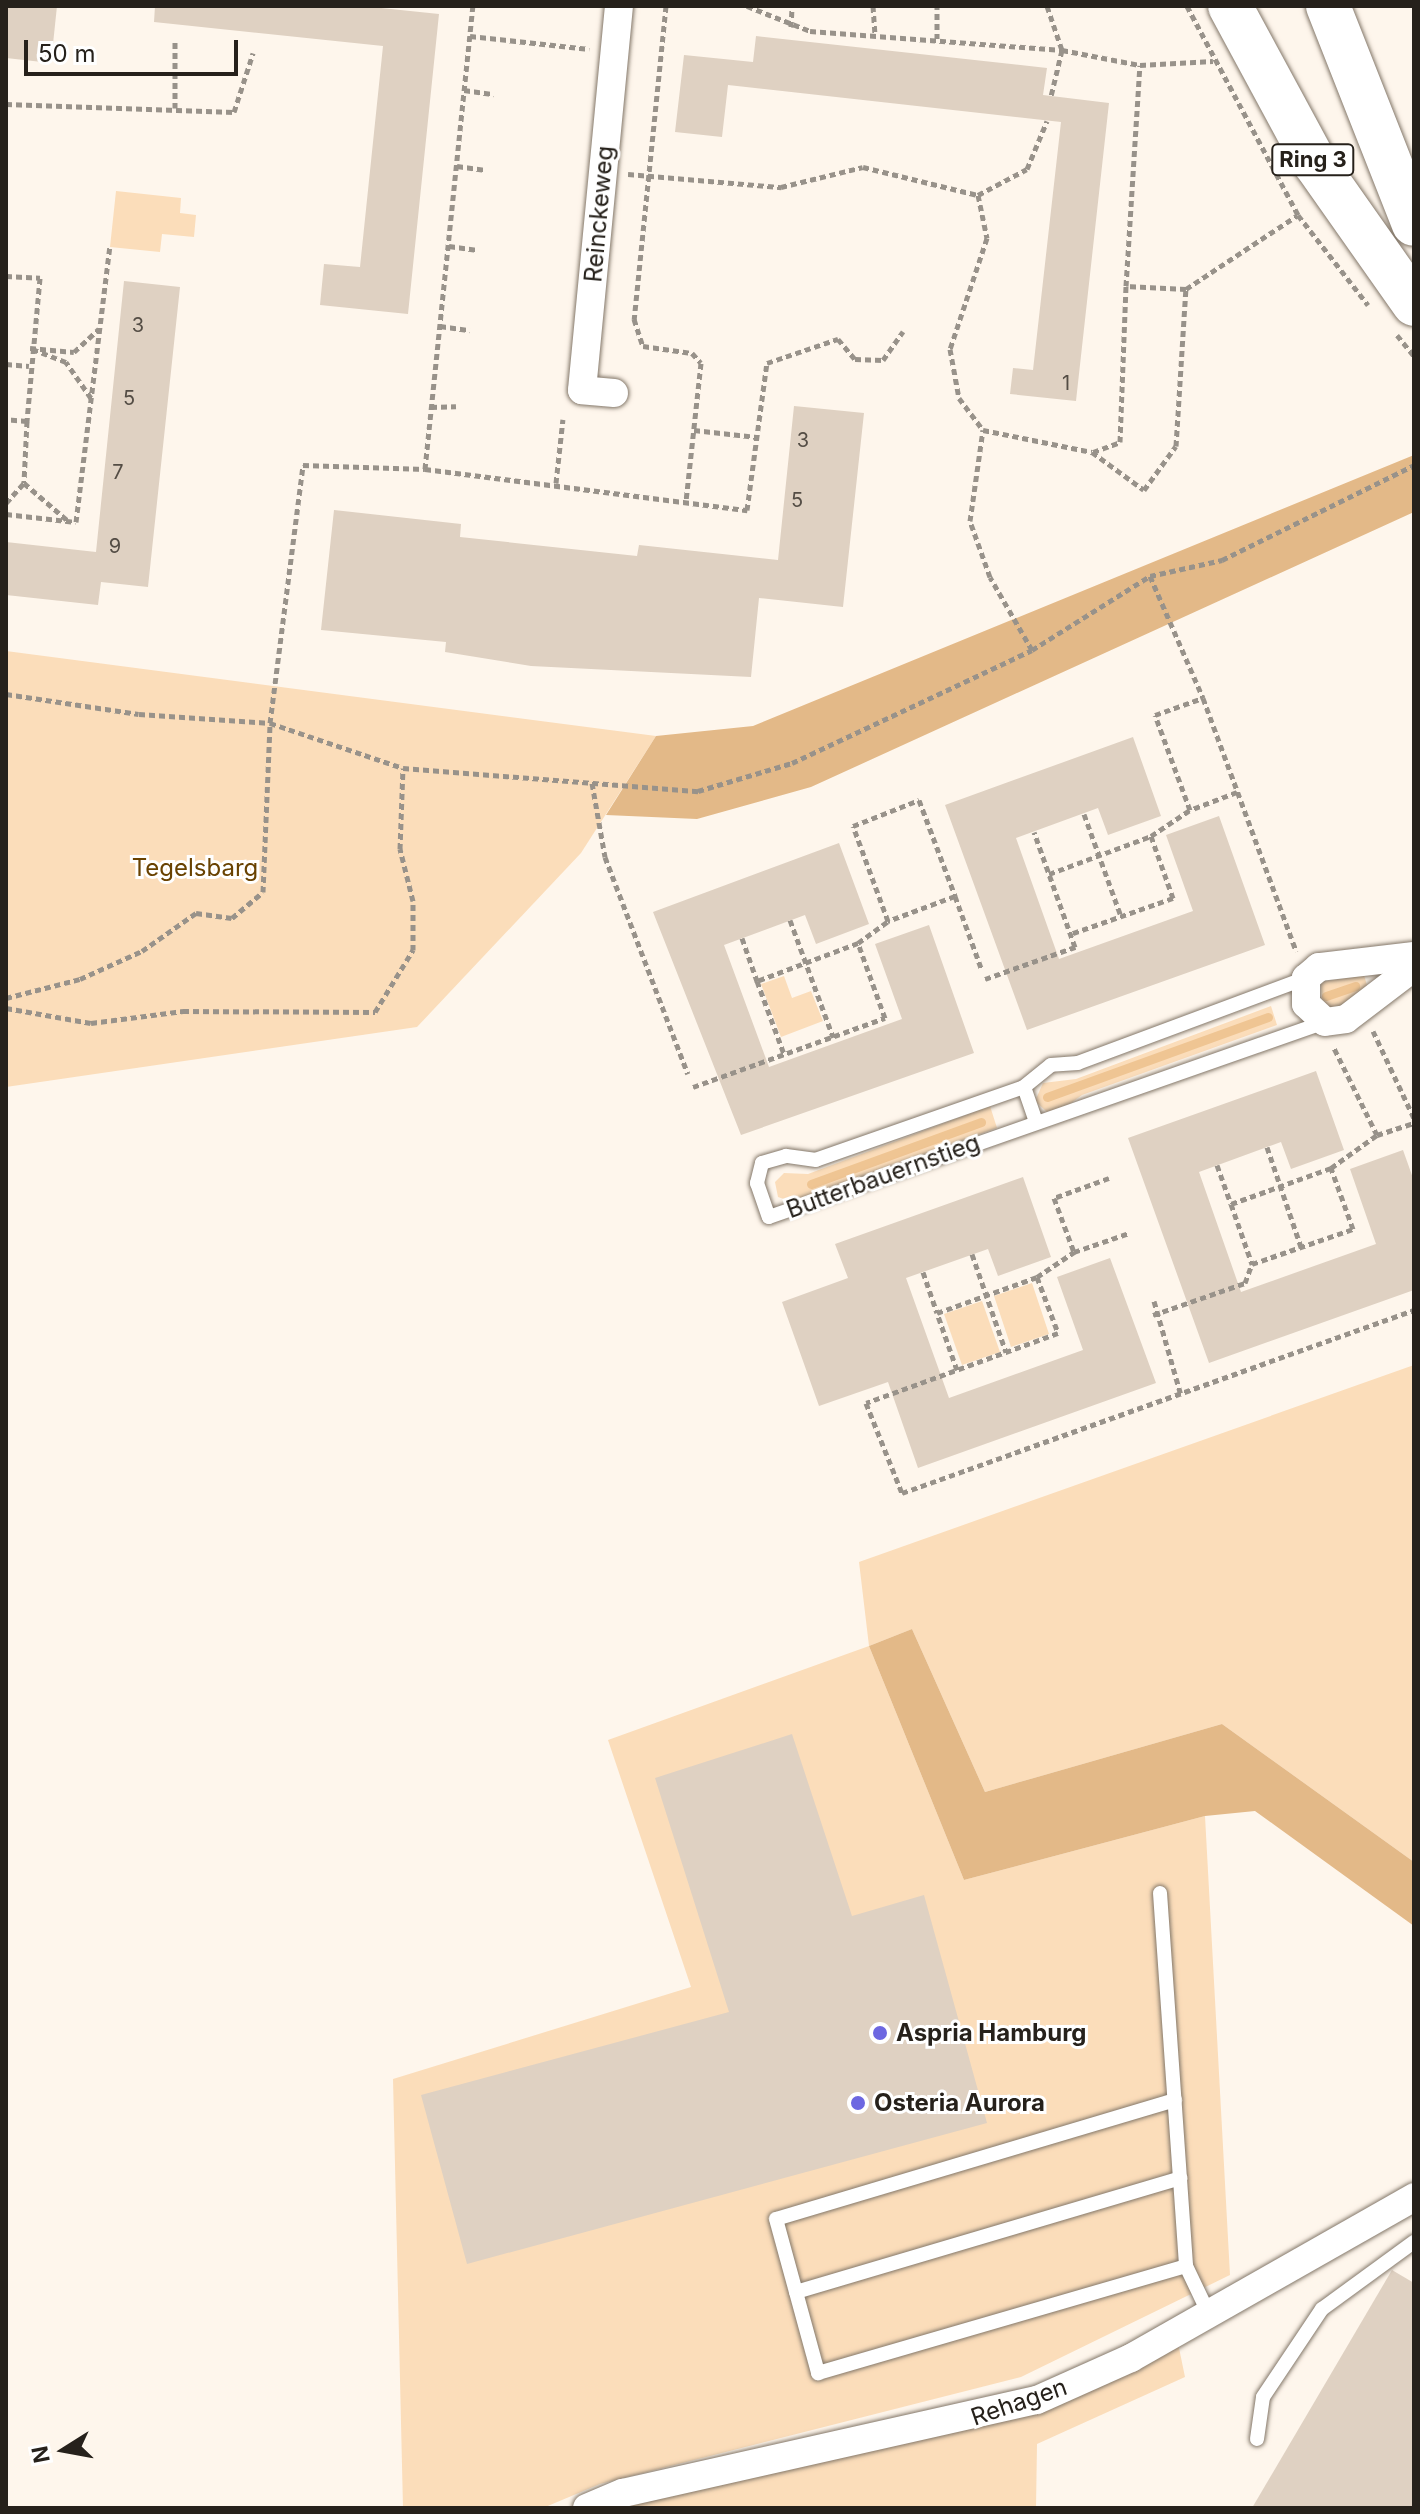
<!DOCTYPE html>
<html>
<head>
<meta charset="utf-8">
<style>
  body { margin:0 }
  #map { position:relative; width:1420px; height:2514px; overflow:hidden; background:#fef6ec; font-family:Inter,sans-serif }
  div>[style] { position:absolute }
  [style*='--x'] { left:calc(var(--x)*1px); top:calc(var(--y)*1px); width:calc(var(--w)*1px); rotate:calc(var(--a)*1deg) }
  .green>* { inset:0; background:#fbddba }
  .forest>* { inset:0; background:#e3b988 }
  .stream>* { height:9px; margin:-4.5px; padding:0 4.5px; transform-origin:4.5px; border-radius:4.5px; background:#efc593 }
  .building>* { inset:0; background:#dfd1c2 }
  .path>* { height:5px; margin-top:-2.5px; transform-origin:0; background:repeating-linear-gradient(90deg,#98928a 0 6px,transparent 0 10px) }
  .roads { filter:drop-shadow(0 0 2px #837769) drop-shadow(0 0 2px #837769) }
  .service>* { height:14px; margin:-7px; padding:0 7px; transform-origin:7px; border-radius:7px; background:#fff }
  .minor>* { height:28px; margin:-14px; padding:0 14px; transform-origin:14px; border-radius:14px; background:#fff }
  .primary>* { height:44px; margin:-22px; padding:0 22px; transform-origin:22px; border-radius:22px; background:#fff }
  .dots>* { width:22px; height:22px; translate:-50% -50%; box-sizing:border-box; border:4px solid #fff; border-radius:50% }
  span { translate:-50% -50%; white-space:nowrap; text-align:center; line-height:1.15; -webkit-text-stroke:6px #fff; paint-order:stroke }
  .number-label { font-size:20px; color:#544d45 }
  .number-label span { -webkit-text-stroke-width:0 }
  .shield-label span { padding:2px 6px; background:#fff; border:2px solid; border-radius:6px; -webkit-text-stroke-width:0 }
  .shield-label { font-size:22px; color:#26211b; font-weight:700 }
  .street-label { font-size:24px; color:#26211b }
  .park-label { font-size:24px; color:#694201 }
  .poi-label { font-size:24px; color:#26211b; font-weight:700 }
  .left { translate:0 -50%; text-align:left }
  .frame { position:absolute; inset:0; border:8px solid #26211b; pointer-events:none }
  .north { position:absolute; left:24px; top:2410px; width:80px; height:80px; -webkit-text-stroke:6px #fff; paint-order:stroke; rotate:259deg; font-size:22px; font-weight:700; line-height:32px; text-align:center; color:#26211b }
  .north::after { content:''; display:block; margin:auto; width:28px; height:36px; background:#26211b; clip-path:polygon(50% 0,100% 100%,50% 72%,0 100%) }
  .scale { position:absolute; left:24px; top:40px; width:214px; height:36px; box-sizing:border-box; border:4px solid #26211b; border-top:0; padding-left:10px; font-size:24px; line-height:28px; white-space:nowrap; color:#26211b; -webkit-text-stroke:6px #fff; paint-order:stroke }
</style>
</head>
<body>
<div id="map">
  <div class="green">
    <i style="clip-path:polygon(116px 191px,181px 198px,180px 213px,196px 215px,194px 237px,162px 234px,160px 252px,110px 247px)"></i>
    <i style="clip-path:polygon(6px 651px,656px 736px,581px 853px,417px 1027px,6px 1087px)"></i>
    <i style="clip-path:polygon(1364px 975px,1368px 989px,1338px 1010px,1322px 1005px,1321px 982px)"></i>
    <i style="clip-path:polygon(784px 976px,792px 998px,811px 991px,823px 1021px,781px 1037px,761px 984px)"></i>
    <i style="clip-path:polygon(1271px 1006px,1277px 1025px,1082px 1095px,1063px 1109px,1047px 1112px,1035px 1101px,1043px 1083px,1076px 1079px)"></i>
    <i style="clip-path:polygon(990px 1106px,997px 1128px,792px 1202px,778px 1197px,775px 1182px,784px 1173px,808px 1174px)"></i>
    <i style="clip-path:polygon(1032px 1283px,1049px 1334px,1011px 1347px,994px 1296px)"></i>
    <i style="clip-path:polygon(982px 1301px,1000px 1352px,962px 1365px,944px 1314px)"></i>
    <i style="clip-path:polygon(1414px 1365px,1414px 1862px,1222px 1724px,985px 1792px,912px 1629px,869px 1646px,964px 1880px,1205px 1816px,1230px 2275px,1021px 2377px,600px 2484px,543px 2508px,403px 2508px,393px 2079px,691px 1987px,608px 1740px,869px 1646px,859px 1562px)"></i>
    <i style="clip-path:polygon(1178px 2343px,1185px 2377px,1037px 2444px,1036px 2508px,616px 2508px,820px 2462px)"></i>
  </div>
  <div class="forest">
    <i style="clip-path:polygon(1414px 455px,1414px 512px,811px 787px,697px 819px,606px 815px,656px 736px,753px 726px)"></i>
    <i style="clip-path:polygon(912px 1629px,985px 1792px,1222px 1724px,1414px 1862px,1414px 1926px,1255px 1811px,1205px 1816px,964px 1880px,869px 1646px)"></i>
  </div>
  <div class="stream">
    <i style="--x:1326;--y:996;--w:31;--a:-19"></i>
    <i style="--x:1047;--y:1097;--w:235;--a:-19.9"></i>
    <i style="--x:811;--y:1184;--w:181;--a:-20"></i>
  </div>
  <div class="building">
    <i style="clip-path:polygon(6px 6px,57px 6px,51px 63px,6px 58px)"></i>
    <i style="clip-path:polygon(155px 6px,362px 6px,439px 14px,408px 314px,320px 305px,324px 264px,360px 267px,383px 46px,154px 22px)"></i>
    <i style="clip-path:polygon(756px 36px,1047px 68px,1043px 95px,1109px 103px,1076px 401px,1010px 394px,1013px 368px,1033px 370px,1061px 122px,728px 85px,722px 137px,675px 132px,684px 55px,753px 62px)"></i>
    <i style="clip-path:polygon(124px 281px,180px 287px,148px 587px,101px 582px,98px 605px,6px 595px,6px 542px,96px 552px)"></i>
    <i style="clip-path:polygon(794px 406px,864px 413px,843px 607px,759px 598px,751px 677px,531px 666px,445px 652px,446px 642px,321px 630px,334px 510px,461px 524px,460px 537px,637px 556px,639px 545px,778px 560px)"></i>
    <i style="clip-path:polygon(1133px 737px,1161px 816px,1108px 835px,1098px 808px,1016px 838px,1059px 959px,1193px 911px,1166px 835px,1219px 816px,1265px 945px,1027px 1030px,945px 805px)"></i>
    <i style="clip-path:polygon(839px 843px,869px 924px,816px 944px,805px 915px,724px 945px,769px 1067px,902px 1019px,875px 944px,929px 925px,974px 1053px,741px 1135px,653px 912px)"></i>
    <i style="clip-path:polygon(1316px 1071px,1344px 1150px,1291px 1169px,1281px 1142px,1199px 1172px,1241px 1292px,1376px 1244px,1350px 1169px,1403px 1150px,1414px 1181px,1414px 1290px,1209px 1363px,1128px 1138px)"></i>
    <i style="clip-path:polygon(1023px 1177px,1051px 1257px,998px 1276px,988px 1249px,906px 1278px,949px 1398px,1083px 1350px,1057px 1277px,1110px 1258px,1156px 1383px,918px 1468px,888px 1382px,819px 1406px,782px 1302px,848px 1278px,835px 1244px)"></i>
    <i style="clip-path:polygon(792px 1734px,852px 1916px,924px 1895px,987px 2123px,467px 2264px,421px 2095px,729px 2012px,655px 1778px)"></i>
    <i style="clip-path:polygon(1392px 2270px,1414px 2283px,1414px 2508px,1252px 2508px)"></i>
  </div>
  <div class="path">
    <i style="--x:666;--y:6;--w:315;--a:95.8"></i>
    <i style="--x:634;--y:319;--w:28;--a:72"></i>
    <i style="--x:643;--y:346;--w:49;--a:8.1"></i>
    <i style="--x:692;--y:353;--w:13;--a:48"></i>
    <i style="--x:701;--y:363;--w:139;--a:96.2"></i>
    <i style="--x:747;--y:6;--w:68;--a:21.6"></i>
    <i style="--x:810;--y:31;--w:253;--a:4.3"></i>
    <i style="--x:1062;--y:50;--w:79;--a:10.9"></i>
    <i style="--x:873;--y:6;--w:29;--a:86"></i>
    <i style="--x:1047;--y:6;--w:46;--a:71.2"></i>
    <i style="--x:1062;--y:50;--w:47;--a:103.4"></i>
    <i style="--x:1187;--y:6;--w:237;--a:62"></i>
    <i style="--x:1298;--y:215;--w:114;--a:52.1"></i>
    <i style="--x:791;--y:27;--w:21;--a:-87"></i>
    <i style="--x:470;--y:36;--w:120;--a:6.2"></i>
    <i style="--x:937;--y:39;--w:33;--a:-90"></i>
    <i style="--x:464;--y:90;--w:30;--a:8"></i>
    <i style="--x:6;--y:104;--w:228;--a:2"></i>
    <i style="--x:234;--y:112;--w:62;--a:-72.1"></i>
    <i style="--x:175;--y:108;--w:67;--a:-90"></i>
    <i style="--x:457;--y:166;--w:27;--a:8"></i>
    <i style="--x:628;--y:174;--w:154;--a:4.9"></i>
    <i style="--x:781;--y:187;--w:84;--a:-13.7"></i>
    <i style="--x:863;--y:167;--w:118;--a:13.7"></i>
    <i style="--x:978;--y:195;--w:44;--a:78.2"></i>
    <i style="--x:987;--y:238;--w:117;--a:108.4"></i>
    <i style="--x:950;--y:349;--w:50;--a:79.6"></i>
    <i style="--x:959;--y:398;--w:40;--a:53"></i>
    <i style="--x:978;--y:195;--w:55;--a:-28"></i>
    <i style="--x:1027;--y:169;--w:52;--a:-67.4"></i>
    <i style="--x:449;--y:246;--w:27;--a:8"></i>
    <i style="--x:6;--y:276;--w:34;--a:3"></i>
    <i style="--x:40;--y:278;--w:144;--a:95.2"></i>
    <i style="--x:27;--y:421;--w:21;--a:-175"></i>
    <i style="--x:1186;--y:289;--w:134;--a:-33.5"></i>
    <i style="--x:440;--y:326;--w:30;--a:8"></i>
    <i style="--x:1397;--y:335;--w:27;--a:51"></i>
    <i style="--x:6;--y:364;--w:23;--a:5"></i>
    <i style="--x:91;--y:398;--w:44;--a:-124.8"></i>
    <i style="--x:66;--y:362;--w:39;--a:-159"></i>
    <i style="--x:30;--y:348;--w:44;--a:5.2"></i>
    <i style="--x:74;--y:352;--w:34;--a:-43"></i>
    <i style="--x:431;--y:407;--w:25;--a:-2"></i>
    <i style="--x:27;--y:421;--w:62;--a:92.8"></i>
    <i style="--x:24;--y:483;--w:57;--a:40.7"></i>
    <i style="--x:694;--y:430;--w:63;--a:6.3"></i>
    <i style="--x:1093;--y:452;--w:29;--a:-20"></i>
    <i style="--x:1120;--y:442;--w:156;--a:-87.8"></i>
    <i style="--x:425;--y:469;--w:465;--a:-84.1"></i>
    <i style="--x:556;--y:483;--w:64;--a:-83.8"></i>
    <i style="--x:6;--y:503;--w:27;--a:-48"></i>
    <i style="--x:6;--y:514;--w:70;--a:6.5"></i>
    <i style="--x:76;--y:522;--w:277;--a:-83"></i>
    <i style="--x:1150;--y:576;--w:133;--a:66.5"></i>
    <i style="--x:1032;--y:650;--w:84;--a:-119.9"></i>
    <i style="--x:990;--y:577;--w:59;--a:-109.7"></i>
    <i style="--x:970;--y:521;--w:92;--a:-81.9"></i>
    <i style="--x:983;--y:430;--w:111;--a:11.4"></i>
    <i style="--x:1092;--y:452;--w:64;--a:36.2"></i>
    <i style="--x:1144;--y:490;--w:54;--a:-54"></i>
    <i style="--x:1176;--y:446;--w:157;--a:-86.4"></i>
    <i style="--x:1186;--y:289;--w:60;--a:-177.1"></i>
    <i style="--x:1126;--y:286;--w:221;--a:-86.4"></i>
    <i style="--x:1140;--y:65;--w:73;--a:-3.1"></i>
    <i style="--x:6;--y:694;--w:134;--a:8.6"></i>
    <i style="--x:139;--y:714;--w:131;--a:3.9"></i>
    <i style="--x:270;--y:723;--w:140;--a:18.7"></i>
    <i style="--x:403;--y:768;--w:296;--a:4.5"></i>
    <i style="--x:698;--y:791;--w:98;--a:-16.6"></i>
    <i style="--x:792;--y:763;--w:265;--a:-25.2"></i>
    <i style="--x:1032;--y:650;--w:139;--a:-32.1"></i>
    <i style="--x:1150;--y:576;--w:74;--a:-12.5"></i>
    <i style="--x:1222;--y:560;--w:214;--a:-26.3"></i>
    <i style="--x:592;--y:783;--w:75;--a:80"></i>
    <i style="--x:605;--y:857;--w:232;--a:69.1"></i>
    <i style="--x:1237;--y:792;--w:50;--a:159"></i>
    <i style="--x:1190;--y:810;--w:101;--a:-110.2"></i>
    <i style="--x:1155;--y:715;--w:51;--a:-19.5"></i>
    <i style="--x:1203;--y:698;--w:270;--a:69.8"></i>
    <i style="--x:1084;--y:814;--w:109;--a:70.1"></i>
    <i style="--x:1151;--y:836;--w:47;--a:-33.7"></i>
    <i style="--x:1049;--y:874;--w:109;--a:-20.4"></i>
    <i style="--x:1151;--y:836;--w:66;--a:70.5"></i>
    <i style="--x:1173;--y:898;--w:109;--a:160.7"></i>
    <i style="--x:955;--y:896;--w:72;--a:159.5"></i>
    <i style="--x:888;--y:921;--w:101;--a:-110.2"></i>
    <i style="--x:853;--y:826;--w:71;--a:-21.5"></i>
    <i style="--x:919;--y:800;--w:103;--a:69.4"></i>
    <i style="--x:955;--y:896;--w:77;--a:70.1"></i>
    <i style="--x:790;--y:920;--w:125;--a:69.8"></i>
    <i style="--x:742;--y:938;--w:46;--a:70.8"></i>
    <i style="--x:858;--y:943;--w:37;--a:-36"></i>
    <i style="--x:985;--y:979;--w:96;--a:-19.6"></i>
    <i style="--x:1075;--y:947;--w:122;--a:-109.6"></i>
    <i style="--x:6;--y:998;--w:76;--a:-14.4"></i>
    <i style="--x:80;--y:979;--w:68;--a:-24.3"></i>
    <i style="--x:142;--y:951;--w:66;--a:-35.1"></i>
    <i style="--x:196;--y:913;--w:36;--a:8"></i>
    <i style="--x:232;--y:918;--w:40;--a:-40"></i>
    <i style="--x:263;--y:892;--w:169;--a:-87.6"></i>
    <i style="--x:270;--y:723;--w:260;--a:-82.7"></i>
    <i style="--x:303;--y:465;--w:122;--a:1.9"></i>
    <i style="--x:425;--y:469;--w:325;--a:7.3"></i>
    <i style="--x:747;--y:510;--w:148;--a:-82.3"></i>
    <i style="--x:767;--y:363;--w:75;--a:-18.7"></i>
    <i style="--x:838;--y:339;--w:26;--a:50"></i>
    <i style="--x:855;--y:359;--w:28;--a:2"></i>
    <i style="--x:883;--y:360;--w:35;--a:-55"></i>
    <i style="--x:6;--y:1008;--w:86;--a:10"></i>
    <i style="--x:91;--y:1023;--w:93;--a:-7.4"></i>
    <i style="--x:183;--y:1011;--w:192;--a:0.3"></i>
    <i style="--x:375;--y:1012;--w:73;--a:-58.5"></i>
    <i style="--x:413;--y:950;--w:49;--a:-90"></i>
    <i style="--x:413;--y:901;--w:54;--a:-104"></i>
    <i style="--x:400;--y:849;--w:81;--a:-87.9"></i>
    <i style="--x:1373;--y:1031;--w:96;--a:64.8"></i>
    <i style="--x:693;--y:1087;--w:204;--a:-19.8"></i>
    <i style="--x:885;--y:1018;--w:80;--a:-109.8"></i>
    <i style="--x:858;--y:943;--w:108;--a:159.4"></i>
    <i style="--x:757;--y:981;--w:78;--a:69.7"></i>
    <i style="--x:1377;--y:1135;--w:39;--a:-18"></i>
    <i style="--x:1267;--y:1147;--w:106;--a:71.2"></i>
    <i style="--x:1217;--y:1165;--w:41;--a:70.3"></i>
    <i style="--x:1331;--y:1168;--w:57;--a:-35.7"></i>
    <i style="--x:1377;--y:1135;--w:99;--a:-116.3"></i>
    <i style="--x:1109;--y:1178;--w:59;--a:160"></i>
    <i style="--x:1054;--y:1198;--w:58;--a:69.7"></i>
    <i style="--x:1074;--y:1252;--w:58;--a:-19.1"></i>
    <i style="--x:972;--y:1254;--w:104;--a:70.9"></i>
    <i style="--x:923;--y:1272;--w:43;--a:71.1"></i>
    <i style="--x:1037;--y:1277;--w:45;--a:-34"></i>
    <i style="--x:1154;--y:1301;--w:98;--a:74"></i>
    <i style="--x:1153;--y:1315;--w:97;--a:-19.2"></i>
    <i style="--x:1245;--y:1283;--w:20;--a:-70"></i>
    <i style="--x:1252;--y:1264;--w:107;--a:-19.1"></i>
    <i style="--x:1353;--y:1229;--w:65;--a:-109.8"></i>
    <i style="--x:1331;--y:1168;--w:106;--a:160.2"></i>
    <i style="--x:1231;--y:1204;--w:64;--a:70.7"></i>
    <i style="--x:957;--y:1370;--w:60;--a:-109.3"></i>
    <i style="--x:937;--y:1313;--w:106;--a:-19.8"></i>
    <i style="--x:1037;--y:1277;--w:60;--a:69.4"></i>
    <i style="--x:1058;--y:1333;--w:204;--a:160"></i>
    <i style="--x:866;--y:1403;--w:97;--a:68.2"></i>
    <i style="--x:902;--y:1493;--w:544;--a:-19.67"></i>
  </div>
  <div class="roads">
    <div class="service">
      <i style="--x:1306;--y:978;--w:243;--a:159.6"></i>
      <i style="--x:1078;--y:1063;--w:27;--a:176"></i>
      <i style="--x:1051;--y:1065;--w:35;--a:141"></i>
      <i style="--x:1024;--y:1087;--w:220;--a:160.7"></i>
      <i style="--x:816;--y:1160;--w:30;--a:-172"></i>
      <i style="--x:786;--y:1156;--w:25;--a:164"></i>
      <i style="--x:762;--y:1163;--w:21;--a:104"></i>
      <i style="--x:757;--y:1183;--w:36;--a:71"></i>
      <i style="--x:769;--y:1217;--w:589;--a:-19.33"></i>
      <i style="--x:1024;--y:1087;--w:36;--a:71"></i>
      <i style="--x:1160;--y:1893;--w:374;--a:86"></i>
      <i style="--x:1186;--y:2266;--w:49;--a:64.5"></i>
      <i style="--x:1175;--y:2100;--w:416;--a:163.4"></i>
      <i style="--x:776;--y:2219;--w:160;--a:74.7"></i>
      <i style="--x:818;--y:2373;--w:383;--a:-16.2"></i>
      <i style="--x:796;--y:2292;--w:401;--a:-16.5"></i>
      <i style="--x:1257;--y:2439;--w:42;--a:-81.9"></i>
      <i style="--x:1263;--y:2397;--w:106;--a:-56.2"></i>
      <i style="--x:1322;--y:2309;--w:114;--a:-36.1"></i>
    </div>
    <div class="minor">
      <i style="--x:614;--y:393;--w:32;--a:-175"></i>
      <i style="--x:582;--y:390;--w:386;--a:-84.5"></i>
      <i style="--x:1414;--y:956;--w:96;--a:173.4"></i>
      <i style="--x:1319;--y:967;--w:17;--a:140"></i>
      <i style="--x:1306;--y:978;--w:26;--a:90"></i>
      <i style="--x:1306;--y:1004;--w:26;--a:43"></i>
      <i style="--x:1325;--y:1022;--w:21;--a:-8"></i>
      <i style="--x:1346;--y:1019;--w:86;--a:-37.4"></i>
      <i style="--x:587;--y:2508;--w:39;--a:-23"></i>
      <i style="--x:623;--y:2493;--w:424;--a:-12.7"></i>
      <i style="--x:1037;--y:2400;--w:103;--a:-24.1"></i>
      <i style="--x:1131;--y:2358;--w:326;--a:-29.6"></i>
    </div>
    <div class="primary">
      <i style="--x:1230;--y:6;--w:179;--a:61.6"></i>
      <i style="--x:1315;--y:163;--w:172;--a:54.9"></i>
      <i style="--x:1328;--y:6;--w:234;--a:68.5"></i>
    </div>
  </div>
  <div class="dots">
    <i style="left:880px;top:2033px;background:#6d67e1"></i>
    <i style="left:858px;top:2103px;background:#6d67e1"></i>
  </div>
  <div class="number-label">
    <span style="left:138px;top:325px">3</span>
    <span style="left:1066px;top:383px">1</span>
    <span style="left:129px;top:398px">5</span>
    <span style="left:803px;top:440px">3</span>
    <span style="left:118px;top:472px">7</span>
    <span style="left:797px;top:500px">5</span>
    <span style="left:115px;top:546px">9</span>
  </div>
  <div class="shield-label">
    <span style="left:1313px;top:160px">Ring 3</span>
  </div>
  <div class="street-label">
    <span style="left:599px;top:214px;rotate:-85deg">Reinckeweg</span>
    <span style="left:883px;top:1176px;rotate:-20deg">Butterbauernstieg</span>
    <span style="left:1019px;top:2402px;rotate:-19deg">Rehagen</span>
  </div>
  <div class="park-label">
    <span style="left:195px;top:868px">Tegelsbarg</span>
  </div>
  <div class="poi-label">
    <span class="left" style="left:896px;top:2033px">Aspria Hamburg</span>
    <span class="left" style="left:874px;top:2103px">Osteria Aurora</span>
  </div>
  <div class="frame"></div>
  <div class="north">N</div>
  <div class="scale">50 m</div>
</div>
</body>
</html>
